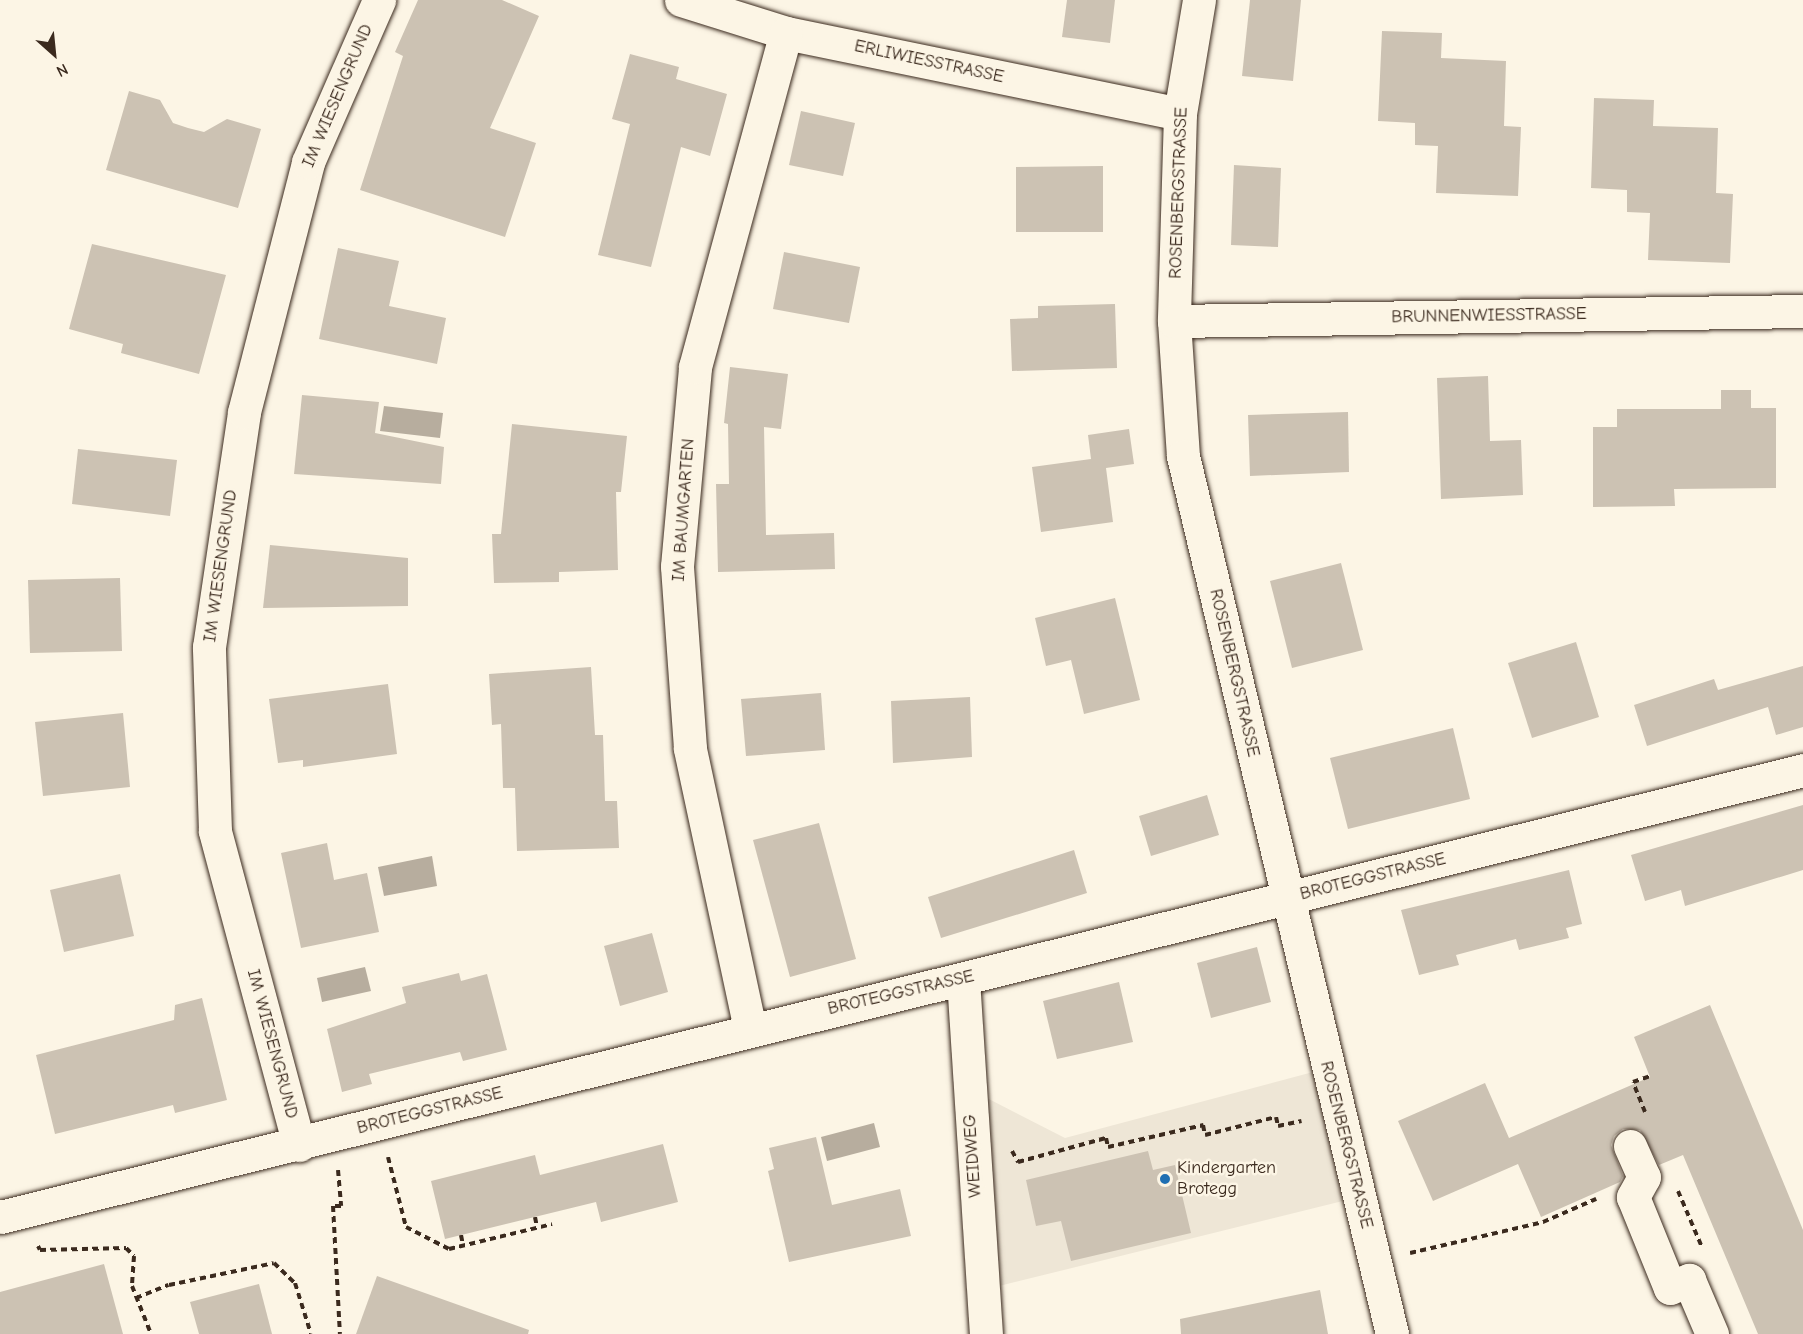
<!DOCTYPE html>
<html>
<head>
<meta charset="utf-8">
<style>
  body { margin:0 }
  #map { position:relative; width:1803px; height:1334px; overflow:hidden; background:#fcf5e5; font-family:"Comic Neue",sans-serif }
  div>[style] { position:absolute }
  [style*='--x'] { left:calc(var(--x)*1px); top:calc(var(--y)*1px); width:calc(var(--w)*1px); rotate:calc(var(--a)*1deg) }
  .built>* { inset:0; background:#eee6d6 }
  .water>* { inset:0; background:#b7ad9e }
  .building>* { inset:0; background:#ccc2b3 }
  .path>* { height:4px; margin-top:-2px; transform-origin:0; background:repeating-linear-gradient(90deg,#3b2a1e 0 6px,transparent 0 10.5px) }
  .roads { filter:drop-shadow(0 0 2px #3b2a1e) drop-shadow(0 0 2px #3b2a1e) }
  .street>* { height:33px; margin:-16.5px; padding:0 16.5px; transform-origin:16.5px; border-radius:16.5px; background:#fcf5e5 }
  .dots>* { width:16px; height:16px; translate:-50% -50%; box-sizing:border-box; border:3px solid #fcf5e5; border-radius:50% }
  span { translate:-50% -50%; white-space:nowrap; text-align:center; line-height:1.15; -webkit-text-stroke:5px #fcf5e5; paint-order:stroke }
  .street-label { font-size:18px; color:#3b2a1e }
  .poi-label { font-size:18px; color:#3b2a1e }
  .left { translate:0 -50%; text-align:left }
  .north { position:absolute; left:24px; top:24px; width:60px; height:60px; -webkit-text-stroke:4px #fcf5e5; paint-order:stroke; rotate:153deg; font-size:16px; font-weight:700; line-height:24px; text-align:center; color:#3b2a1e }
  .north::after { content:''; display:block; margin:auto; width:21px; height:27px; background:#3b2a1e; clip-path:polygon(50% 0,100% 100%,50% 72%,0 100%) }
</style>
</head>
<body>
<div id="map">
  <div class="built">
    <i style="clip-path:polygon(1328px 1068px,1359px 1197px,983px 1290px,983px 1096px,1065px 1138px)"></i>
  </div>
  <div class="water">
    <i style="clip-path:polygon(384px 406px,443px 413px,440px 438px,380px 431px)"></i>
    <i style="clip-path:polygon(432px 856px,437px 886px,384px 896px,378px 867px)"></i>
    <i style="clip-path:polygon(365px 967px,371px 991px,322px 1002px,317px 978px)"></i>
    <i style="clip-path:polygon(874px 1123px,880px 1147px,827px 1161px,821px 1137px)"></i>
  </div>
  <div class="building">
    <i style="clip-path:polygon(418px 0,502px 0,539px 16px,490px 128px,536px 143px,505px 237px,360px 190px,403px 56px,395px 52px)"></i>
    <i style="clip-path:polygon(1067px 0,1115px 0,1110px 43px,1062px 37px)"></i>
    <i style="clip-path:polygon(1250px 0,1301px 0,1293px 81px,1242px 76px)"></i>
    <i style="clip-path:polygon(1382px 31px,1442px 33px,1441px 58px,1506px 61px,1504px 126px,1521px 127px,1518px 196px,1436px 193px,1438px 146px,1415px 145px,1415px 123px,1378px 121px)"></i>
    <i style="clip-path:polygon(630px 54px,679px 67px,676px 79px,727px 94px,710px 156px,681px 147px,651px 267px,598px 255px,630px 124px,612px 119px)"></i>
    <i style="clip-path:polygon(129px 91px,160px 100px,173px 123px,188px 128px,204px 132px,227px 119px,261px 129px,238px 208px,106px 170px)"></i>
    <i style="clip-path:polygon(1594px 98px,1654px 100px,1653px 126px,1718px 128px,1716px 193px,1733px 194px,1730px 263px,1648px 260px,1650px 213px,1627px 212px,1627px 190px,1591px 188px)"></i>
    <i style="clip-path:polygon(801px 111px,855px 123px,843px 176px,789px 165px)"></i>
    <i style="clip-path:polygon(1234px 165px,1281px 168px,1278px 247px,1231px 245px)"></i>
    <i style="clip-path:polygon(1103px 166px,1103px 232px,1016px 232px,1016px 167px)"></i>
    <i style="clip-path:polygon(92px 244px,226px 275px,199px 374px,121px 353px,123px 344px,69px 329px)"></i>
    <i style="clip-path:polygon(338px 248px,399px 261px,389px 306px,446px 318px,437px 364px,319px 339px)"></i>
    <i style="clip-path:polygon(784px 252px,860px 267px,849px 323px,773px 309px)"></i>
    <i style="clip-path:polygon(1115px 304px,1117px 368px,1012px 371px,1010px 319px,1038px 318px,1038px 306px)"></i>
    <i style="clip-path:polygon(730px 367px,788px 374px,781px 429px,764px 427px,766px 535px,834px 533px,835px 569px,718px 572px,716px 484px,729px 484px,728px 424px,724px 423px)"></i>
    <i style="clip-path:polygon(1488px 376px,1490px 441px,1521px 440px,1523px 495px,1441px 499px,1437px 378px)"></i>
    <i style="clip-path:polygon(1721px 390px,1751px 390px,1751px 408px,1776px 408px,1776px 488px,1674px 489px,1675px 506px,1593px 507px,1593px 427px,1617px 427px,1617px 409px,1721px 409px)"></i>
    <i style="clip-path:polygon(302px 395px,379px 402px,375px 433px,444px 447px,441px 484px,294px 474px)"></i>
    <i style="clip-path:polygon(1348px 412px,1349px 472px,1250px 476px,1248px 415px)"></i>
    <i style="clip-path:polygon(512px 424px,627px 436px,621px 492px,616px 492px,618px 570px,559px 572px,559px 582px,494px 583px,492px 534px,501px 534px)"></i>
    <i style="clip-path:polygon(1129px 429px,1134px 464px,1106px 468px,1113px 522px,1041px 532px,1032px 467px,1091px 459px,1088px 435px)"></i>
    <i style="clip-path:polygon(78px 449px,177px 460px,170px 516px,72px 504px)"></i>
    <i style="clip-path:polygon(270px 545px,408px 558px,408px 606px,263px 608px)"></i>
    <i style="clip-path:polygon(1341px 563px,1363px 650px,1292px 668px,1270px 581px)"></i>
    <i style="clip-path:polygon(120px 578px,122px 651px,30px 653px,28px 580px)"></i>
    <i style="clip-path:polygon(1115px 598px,1140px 700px,1084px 714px,1071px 660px,1046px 666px,1035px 618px)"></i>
    <i style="clip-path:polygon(1576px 642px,1599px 717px,1532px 738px,1508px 663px)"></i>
    <i style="clip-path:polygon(1803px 666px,1803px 727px,1776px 735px,1768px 707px,1647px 746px,1634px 705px,1714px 679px,1718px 690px)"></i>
    <i style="clip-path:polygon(591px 667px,595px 735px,603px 735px,605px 801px,617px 801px,619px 848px,517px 851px,515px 788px,503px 788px,501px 724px,492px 725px,489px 674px)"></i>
    <i style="clip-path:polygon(388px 684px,397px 754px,303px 767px,303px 760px,278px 763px,269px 699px)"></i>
    <i style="clip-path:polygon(821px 693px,825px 750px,746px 756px,741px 699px)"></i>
    <i style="clip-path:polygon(970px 697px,972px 757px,893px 763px,891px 701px)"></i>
    <i style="clip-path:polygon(123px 713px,130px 787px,43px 796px,35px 722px)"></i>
    <i style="clip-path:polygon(1453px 728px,1470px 799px,1348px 829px,1330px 758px)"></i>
    <i style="clip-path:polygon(1207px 795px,1219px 835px,1151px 856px,1139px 816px)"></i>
    <i style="clip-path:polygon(1803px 805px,1803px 870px,1685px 906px,1681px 890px,1645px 901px,1631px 855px)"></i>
    <i style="clip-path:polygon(819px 823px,856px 959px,790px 977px,753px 840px)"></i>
    <i style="clip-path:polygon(327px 843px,334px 880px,367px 873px,379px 932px,301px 948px,281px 853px)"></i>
    <i style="clip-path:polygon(1074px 850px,1087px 893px,941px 938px,928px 897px)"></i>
    <i style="clip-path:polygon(1569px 870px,1582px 924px,1566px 928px,1569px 938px,1519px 950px,1516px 939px,1456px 955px,1459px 965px,1419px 975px,1401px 910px)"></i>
    <i style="clip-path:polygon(120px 874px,134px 936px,64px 952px,50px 890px)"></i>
    <i style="clip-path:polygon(652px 933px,668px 992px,620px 1006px,604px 946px)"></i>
    <i style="clip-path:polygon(1257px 947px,1271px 1002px,1211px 1018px,1197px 963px)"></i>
    <i style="clip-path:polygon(459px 973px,461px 981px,487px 974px,507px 1050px,463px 1061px,460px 1052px,369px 1074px,372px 1084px,342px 1092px,327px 1029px,406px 1003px,402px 987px)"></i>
    <i style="clip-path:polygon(1119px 982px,1133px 1042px,1057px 1059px,1043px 1001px)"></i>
    <i style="clip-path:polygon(202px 998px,227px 1100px,175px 1113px,173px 1105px,55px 1134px,36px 1055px,174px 1020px,175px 1005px)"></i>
    <i style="clip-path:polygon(1710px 1005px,1803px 1230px,1803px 1334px,1758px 1334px,1683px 1155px,1659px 1165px,1640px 1130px,1623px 1129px,1614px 1136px,1611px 1145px,1623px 1176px,1620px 1182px,1541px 1217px,1518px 1164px,1433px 1201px,1398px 1121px,1485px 1083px,1509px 1138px,1650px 1077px,1634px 1037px)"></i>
    <i style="clip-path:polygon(816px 1137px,832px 1205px,900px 1189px,911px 1236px,789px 1262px,768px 1171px,774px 1169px,769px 1148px)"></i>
    <i style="clip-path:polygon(663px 1144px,678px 1202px,601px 1222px,596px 1202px,445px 1239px,431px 1181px,535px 1155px,540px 1175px)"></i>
    <i style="clip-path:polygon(1148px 1151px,1153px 1170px,1175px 1165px,1191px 1233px,1071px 1261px,1061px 1221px,1036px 1226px,1026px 1180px)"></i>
    <i style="clip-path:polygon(104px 1264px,123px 1334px,0 1334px,0 1292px)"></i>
    <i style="clip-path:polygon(377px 1276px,529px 1330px,528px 1334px,356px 1334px)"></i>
    <i style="clip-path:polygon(259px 1284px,272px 1334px,199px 1334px,190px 1302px)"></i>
    <i style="clip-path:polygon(1320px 1290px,1328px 1334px,1181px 1334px,1180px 1319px)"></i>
  </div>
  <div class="path">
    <i style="--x:1645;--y:1112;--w:32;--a:-112"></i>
    <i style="--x:1633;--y:1082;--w:18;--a:-19"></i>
    <i style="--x:1012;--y:1151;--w:13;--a:61"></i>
    <i style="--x:1018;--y:1162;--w:91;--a:-15.3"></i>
    <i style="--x:1106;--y:1138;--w:9;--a:77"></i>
    <i style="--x:1108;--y:1147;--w:98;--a:-13"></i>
    <i style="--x:1203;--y:1125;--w:10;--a:79"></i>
    <i style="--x:1205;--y:1135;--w:73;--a:-14.2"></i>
    <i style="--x:1276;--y:1117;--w:9;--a:77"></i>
    <i style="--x:1278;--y:1126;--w:24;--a:-12"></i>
    <i style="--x:388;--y:1157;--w:72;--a:75.6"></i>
    <i style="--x:406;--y:1227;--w:48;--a:27.1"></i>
    <i style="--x:449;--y:1249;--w:106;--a:-13.6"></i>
    <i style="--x:338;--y:1170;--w:36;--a:85"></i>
    <i style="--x:341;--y:1206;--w:8;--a:180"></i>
    <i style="--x:333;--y:1206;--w:128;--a:86.9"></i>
    <i style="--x:1678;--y:1191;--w:59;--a:66.9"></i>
    <i style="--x:535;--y:1217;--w:10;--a:79"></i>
    <i style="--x:461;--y:1235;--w:10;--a:79"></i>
    <i style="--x:38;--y:1246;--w:4;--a:63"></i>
    <i style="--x:40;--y:1250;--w:86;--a:-1.3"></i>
    <i style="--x:126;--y:1248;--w:11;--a:45"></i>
    <i style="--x:134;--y:1256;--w:30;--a:94"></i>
    <i style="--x:132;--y:1286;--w:52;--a:68.4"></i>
    <i style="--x:1410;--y:1253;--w:137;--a:-13.1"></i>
    <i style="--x:1543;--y:1222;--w:58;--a:-23.5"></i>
    <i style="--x:136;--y:1298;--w:35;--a:-22"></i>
    <i style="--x:169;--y:1285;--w:107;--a:-11.8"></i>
    <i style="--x:274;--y:1263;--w:29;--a:44"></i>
    <i style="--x:295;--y:1283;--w:53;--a:72.6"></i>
  </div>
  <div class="roads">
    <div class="street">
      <i style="--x:681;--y:0;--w:110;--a:17.4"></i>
      <i style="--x:786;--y:33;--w:402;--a:11.6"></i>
      <i style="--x:1199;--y:0;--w:116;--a:99.5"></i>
      <i style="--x:1180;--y:114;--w:207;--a:91.7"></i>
      <i style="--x:1174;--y:321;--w:135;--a:86.2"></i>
      <i style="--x:1183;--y:456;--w:903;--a:76.61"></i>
      <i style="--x:1174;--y:321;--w:629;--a:-0.91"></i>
      <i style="--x:963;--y:979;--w:356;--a:86.3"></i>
      <i style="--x:750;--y:1029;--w:287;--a:-102.1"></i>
      <i style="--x:690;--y:748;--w:182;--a:-94.1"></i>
      <i style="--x:677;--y:566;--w:200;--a:-84.8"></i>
      <i style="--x:695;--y:367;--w:346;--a:-74.8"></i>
      <i style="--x:299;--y:1145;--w:325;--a:-105"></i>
      <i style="--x:215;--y:831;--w:184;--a:-91.9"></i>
      <i style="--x:209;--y:647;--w:238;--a:-81.5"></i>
      <i style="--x:244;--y:412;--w:258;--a:-75.6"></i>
      <i style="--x:308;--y:162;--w:177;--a:-66.3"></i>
      <i style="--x:1630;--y:1146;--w:34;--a:66"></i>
      <i style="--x:1644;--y:1177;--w:23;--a:119"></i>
      <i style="--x:1633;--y:1197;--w:98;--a:67.9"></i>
      <i style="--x:1670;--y:1288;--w:21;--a:-23"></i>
      <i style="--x:1689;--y:1280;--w:59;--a:66.9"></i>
      <i style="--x:0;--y:1217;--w:1858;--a:-13.92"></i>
    </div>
  </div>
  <div class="dots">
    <i style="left:1165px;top:1179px;background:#1f6fb2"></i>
  </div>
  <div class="street-label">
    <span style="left:929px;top:62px;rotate:12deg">ERLIWIESSTRASSE</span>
    <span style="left:338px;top:96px;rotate:-67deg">IM WIESENGRUND</span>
    <span style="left:1179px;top:193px;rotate:-88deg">ROSENBERGSTRASSE</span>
    <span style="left:1489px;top:316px;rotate:-1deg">BRUNNENWIESSTRASSE</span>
    <span style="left:684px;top:510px;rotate:-86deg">IM BAUMGARTEN</span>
    <span style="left:221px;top:566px;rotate:-82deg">IM WIESENGRUND</span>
    <span style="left:1234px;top:673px;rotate:77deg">ROSENBERGSTRASSE</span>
    <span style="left:1373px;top:877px;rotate:-14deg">BROTEGGSTRASSE</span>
    <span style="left:901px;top:993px;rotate:-13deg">BROTEGGSTRASSE</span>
    <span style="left:272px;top:1044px;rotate:75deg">IM WIESENGRUND</span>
    <span style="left:430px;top:1111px;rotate:-14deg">BROTEGGSTRASSE</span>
    <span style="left:1346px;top:1145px;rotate:76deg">ROSENBERGSTRASSE</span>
    <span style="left:973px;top:1156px;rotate:-94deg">WEIDWEG</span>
  </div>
  <div class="poi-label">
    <span class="left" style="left:1177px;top:1179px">Kindergarten<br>Brotegg</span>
  </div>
  <div class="north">N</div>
</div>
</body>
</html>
